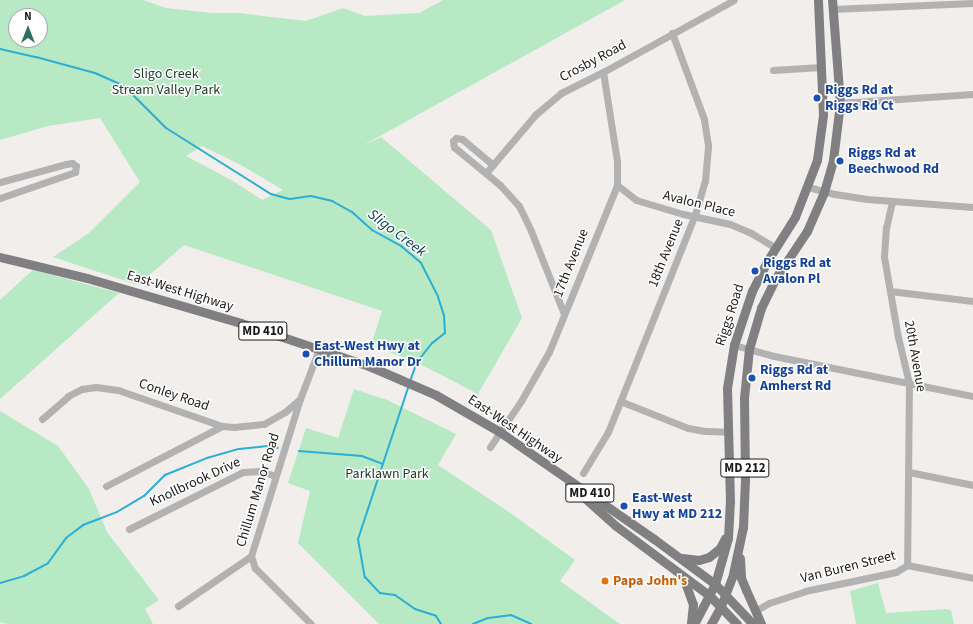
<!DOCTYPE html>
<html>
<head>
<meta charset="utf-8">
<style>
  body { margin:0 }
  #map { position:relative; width:973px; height:624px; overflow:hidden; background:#f1eeeb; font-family:"Source Sans 3",sans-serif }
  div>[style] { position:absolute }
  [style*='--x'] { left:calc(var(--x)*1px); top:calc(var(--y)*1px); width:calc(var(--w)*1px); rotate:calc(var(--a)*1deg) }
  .green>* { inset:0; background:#b6e9c4 }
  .stream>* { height:2px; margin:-1px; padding:0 1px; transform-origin:1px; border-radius:1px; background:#2baed5 }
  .minor>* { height:7px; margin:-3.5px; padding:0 3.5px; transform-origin:3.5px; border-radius:3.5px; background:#b2b2b3 }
  .major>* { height:9px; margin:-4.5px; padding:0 4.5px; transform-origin:4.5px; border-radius:4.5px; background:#807f82 }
  .dots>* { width:11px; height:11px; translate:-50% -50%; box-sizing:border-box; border:2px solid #fff; border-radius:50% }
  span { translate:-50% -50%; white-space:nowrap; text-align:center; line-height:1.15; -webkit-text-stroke:3px #fff; paint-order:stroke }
  .shield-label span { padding:1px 3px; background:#fff; border:1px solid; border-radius:3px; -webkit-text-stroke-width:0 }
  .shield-label { font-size:13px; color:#1c1b1a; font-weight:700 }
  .street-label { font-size:14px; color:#1c1b1a }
  .park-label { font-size:14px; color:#1d4129 }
  .transit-label { font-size:14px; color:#164399; font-weight:700 }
  .left { translate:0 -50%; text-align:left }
  .food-label { font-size:14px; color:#c56008; font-weight:700 }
  .water-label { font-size:15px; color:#003848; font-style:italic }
  .north { position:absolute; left:8px; top:8px; width:40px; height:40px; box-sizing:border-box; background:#fff; border:1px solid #a4a4a3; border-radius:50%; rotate:0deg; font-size:11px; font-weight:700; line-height:16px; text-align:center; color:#1c1b1a }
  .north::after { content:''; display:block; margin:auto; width:14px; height:18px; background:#2c7062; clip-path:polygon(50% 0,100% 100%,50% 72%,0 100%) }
</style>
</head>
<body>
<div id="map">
  <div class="green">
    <i style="clip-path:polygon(evenodd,0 0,143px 0,166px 8px,212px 13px,238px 13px,306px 21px,343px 8px,365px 16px,419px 13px,443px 0,625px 0,360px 147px,381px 137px,491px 230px,522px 318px,478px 394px,418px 363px,371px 345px,382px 311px,184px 245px,138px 285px,53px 257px,89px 233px,140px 182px,100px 118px,48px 126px,0 140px,0 0,16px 16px,40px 16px,40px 40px,16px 40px,16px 16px,0 0,202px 146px,241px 165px,283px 190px,262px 200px,233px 181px,186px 156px,202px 146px)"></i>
    <i style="clip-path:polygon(33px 270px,119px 293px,0 399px,0 300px)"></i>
    <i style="clip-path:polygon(354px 389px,387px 400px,456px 434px,438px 465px,509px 512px,575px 560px,560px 581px,620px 624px,379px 624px,298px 543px,310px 491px,288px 483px,306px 428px,338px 438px)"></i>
    <i style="clip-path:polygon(0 411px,58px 446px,89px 489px,107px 532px,159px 600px,145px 609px,153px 624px,8px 624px,0 622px)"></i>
    <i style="clip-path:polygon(878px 583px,886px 613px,946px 609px,951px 610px,954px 624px,856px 624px,850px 591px)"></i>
  </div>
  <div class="stream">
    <i style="--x:0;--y:49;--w:37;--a:13"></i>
    <i style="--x:36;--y:57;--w:61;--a:15.2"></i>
    <i style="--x:95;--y:73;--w:32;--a:24"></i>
    <i style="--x:124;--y:86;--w:59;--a:45"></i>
    <i style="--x:166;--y:128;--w:124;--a:32.2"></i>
    <i style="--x:271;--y:194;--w:20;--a:15"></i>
    <i style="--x:290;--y:199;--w:21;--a:-8"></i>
    <i style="--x:311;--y:196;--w:22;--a:13"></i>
    <i style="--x:332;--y:201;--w:23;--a:29"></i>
    <i style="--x:352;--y:212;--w:27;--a:42"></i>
    <i style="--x:372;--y:230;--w:33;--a:29"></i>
    <i style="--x:401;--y:246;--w:26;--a:40"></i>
    <i style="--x:421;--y:263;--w:38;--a:63"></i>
    <i style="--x:438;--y:297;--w:19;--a:72"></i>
    <i style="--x:444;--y:315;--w:18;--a:87"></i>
    <i style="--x:445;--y:333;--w:16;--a:142"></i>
    <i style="--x:432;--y:343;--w:24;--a:128"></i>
    <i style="--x:417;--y:362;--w:20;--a:110"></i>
    <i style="--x:409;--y:385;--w:162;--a:108.3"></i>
    <i style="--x:358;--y:539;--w:39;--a:80"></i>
    <i style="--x:365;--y:577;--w:22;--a:47"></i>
    <i style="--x:380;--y:593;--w:15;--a:8"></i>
    <i style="--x:395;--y:595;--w:24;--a:35"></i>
    <i style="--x:415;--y:609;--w:22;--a:18"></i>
    <i style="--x:436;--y:616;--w:9;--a:58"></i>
    <i style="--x:299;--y:451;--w:63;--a:4.5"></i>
    <i style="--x:362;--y:456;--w:22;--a:21"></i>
    <i style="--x:0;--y:583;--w:25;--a:-16"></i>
    <i style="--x:24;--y:576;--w:27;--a:-28"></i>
    <i style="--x:48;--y:563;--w:31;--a:-54"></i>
    <i style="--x:66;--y:538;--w:21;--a:-37"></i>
    <i style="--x:83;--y:525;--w:36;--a:-21"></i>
    <i style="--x:117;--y:512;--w:31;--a:-31"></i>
    <i style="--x:144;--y:496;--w:30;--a:-45"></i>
    <i style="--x:165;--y:475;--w:45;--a:-22"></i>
    <i style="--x:207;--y:458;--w:33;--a:-16"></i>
    <i style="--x:239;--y:449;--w:31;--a:-6"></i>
    <i style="--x:270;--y:446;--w:8;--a:14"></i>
    <i style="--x:473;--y:624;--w:16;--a:-22"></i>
    <i style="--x:488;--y:618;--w:23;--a:-7"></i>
    <i style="--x:511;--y:615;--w:22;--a:24"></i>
  </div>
  <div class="minor">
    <i style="--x:832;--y:9;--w:141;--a:-2.4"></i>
    <i style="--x:773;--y:70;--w:48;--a:-3.6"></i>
    <i style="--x:840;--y:103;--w:133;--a:-3.9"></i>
    <i style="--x:493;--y:165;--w:40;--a:-140"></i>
    <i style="--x:462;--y:139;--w:6;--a:-171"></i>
    <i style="--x:456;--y:138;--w:4;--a:135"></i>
    <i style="--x:453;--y:141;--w:6;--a:81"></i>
    <i style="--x:454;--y:147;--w:60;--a:39.6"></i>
    <i style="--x:500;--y:185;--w:28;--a:48"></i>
    <i style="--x:519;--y:206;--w:28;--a:64"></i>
    <i style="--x:531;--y:231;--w:89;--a:68.3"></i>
    <i style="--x:486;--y:173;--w:76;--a:-49.8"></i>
    <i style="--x:535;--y:115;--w:34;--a:-40"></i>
    <i style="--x:561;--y:93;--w:47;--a:-26.6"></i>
    <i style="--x:603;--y:72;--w:149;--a:-28.8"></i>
    <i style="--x:0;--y:182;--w:68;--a:-15.3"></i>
    <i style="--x:66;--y:164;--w:6;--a:-9"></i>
    <i style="--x:72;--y:163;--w:5;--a:37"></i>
    <i style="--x:76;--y:166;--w:6;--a:99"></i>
    <i style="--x:75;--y:172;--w:79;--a:160.9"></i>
    <i style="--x:617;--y:185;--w:24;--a:38"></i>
    <i style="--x:636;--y:200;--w:49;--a:16.6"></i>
    <i style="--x:683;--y:214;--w:48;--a:12"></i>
    <i style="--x:730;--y:224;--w:23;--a:23"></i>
    <i style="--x:751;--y:233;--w:29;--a:31"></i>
    <i style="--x:808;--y:187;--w:28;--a:15"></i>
    <i style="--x:835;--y:194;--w:32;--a:9"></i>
    <i style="--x:867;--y:199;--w:106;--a:4.3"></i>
    <i style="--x:892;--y:202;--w:26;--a:103"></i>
    <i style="--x:886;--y:227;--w:30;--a:94"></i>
    <i style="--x:884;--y:257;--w:81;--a:80.1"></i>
    <i style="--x:898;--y:337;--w:47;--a:76.6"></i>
    <i style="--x:909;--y:383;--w:182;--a:90.6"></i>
    <i style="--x:890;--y:291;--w:84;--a:6.9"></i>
    <i style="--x:734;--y:345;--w:41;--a:15.4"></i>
    <i style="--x:774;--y:356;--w:203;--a:11.4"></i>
    <i style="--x:620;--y:401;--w:73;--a:21.7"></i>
    <i style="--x:688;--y:428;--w:17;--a:10"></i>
    <i style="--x:705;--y:431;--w:23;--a:2"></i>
    <i style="--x:42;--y:419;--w:35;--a:-41"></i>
    <i style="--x:68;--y:396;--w:16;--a:-27"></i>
    <i style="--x:82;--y:389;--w:14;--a:-8"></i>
    <i style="--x:96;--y:387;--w:22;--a:8"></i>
    <i style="--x:118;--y:390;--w:110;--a:19.1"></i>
    <i style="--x:222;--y:426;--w:12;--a:5"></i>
    <i style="--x:234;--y:427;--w:30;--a:-6"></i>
    <i style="--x:264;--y:424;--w:24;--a:-30"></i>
    <i style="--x:285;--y:412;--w:18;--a:-41"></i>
    <i style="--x:490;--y:447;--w:55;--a:-56"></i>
    <i style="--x:521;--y:401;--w:56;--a:-60.3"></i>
    <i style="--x:549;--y:352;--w:180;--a:-67.8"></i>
    <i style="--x:617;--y:185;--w:24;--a:-90"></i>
    <i style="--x:617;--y:161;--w:90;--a:-98.9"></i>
    <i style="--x:909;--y:472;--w:65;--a:11.5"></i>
    <i style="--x:583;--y:473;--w:48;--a:-58.6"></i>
    <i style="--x:608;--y:432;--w:234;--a:-68.2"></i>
    <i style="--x:695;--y:215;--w:35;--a:-74"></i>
    <i style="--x:705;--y:181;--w:36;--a:-85"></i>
    <i style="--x:708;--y:145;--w:26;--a:-99"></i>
    <i style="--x:704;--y:119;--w:92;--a:-110.4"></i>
    <i style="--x:106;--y:486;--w:131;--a:-27.3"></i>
    <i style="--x:129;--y:529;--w:127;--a:-26.6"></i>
    <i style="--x:243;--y:472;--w:17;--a:-3"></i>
    <i style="--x:260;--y:471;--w:16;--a:18"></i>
    <i style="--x:251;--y:556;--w:13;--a:72"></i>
    <i style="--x:255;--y:568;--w:79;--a:45"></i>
    <i style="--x:178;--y:606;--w:88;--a:-34.4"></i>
    <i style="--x:251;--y:556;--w:164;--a:-72.7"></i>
    <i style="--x:300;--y:399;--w:53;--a:-69.2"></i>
    <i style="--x:755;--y:611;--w:16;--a:-30"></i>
    <i style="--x:769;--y:603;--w:38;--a:-18"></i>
    <i style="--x:805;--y:591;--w:93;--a:-11.8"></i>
    <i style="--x:896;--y:572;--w:13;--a:-32"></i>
    <i style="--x:907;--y:565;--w:67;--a:11.1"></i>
  </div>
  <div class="major">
    <i style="--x:0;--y:257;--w:89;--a:13.6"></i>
    <i style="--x:87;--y:278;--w:160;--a:16.3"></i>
    <i style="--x:241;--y:323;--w:135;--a:18.6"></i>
    <i style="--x:369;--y:366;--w:73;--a:23.4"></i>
    <i style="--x:436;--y:395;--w:74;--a:30"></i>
    <i style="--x:500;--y:432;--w:188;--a:34.8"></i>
    <i style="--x:654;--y:539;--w:76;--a:36.4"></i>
    <i style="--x:715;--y:584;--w:55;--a:46.5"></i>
    <i style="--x:569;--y:484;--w:63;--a:41.8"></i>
    <i style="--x:616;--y:526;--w:117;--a:36.7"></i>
    <i style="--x:710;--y:596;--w:39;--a:46"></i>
    <i style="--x:682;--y:558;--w:17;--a:7"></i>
    <i style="--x:699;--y:560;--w:10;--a:-17"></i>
    <i style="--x:709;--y:557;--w:14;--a:-39"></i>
    <i style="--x:720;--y:548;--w:11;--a:-63"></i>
    <i style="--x:740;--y:558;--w:20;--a:87"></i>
    <i style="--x:741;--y:578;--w:13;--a:67"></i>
    <i style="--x:746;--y:590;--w:37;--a:66"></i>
    <i style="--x:683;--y:577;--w:29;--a:70"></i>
    <i style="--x:693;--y:604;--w:20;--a:96"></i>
    <i style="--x:694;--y:624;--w:45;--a:-62.3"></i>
    <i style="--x:715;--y:584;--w:48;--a:-74.2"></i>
    <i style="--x:728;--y:538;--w:36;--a:-87"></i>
    <i style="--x:730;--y:502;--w:114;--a:-91.5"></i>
    <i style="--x:727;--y:388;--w:44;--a:-80.8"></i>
    <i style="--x:734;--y:345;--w:57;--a:-71.6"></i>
    <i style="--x:752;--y:291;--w:31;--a:-63"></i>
    <i style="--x:766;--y:263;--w:54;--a:-57.8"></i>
    <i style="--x:795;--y:217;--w:61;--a:-68.9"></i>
    <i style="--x:817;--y:160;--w:45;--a:-82.4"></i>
    <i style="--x:823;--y:115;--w:115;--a:-92.5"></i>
    <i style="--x:711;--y:624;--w:21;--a:-61"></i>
    <i style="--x:721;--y:606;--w:34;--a:-69"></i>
    <i style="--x:733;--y:574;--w:48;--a:-78"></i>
    <i style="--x:743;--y:527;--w:48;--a:-87.6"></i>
    <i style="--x:745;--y:479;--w:81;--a:-90.7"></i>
    <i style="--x:744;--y:398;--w:49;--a:-84.2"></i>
    <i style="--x:749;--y:349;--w:43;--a:-73.7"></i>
    <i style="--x:761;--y:308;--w:32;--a:-64"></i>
    <i style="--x:775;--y:279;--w:58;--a:-56.3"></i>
    <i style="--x:807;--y:231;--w:43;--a:-66.4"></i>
    <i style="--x:824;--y:192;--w:33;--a:-74"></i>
    <i style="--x:833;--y:160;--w:57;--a:-83"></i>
    <i style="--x:840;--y:103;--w:103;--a:-94.4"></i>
  </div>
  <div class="dots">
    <i style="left:817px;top:98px;background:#1a4fb4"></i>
    <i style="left:840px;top:161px;background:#1a4fb4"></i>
    <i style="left:755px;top:271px;background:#1a4fb4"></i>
    <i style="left:306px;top:354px;background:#1a4fb4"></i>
    <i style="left:752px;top:378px;background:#1a4fb4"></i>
    <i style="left:624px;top:506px;background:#1a4fb4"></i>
    <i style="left:605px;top:581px;background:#e8710a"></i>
  </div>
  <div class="shield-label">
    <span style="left:263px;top:331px">MD 410</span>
    <span style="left:745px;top:468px">MD 212</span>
    <span style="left:590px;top:493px">MD 410</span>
  </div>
  <div class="street-label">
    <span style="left:593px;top:61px;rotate:-28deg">Crosby Road</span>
    <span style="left:699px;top:204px;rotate:14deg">Avalon Place</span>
    <span style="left:666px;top:253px;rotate:-68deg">18th Avenue</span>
    <span style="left:571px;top:263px;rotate:-68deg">17th Avenue</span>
    <span style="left:180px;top:291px;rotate:17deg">East-West Highway</span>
    <span style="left:730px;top:315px;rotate:-72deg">Riggs Road</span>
    <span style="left:915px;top:356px;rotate:80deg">20th Avenue</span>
    <span style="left:174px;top:395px;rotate:19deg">Conley Road</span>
    <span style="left:515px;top:429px;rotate:34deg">East-West Highway</span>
    <span style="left:195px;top:482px;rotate:-25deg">Knollbrook Drive</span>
    <span style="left:258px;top:490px;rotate:-73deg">Chillum Manor Road</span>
    <span style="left:848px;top:567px;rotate:-14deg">Van Buren Street</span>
  </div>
  <div class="park-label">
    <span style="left:166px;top:82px">Sligo Creek<br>Stream Valley Park</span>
    <span style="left:387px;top:474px">Parklawn Park</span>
  </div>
  <div class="transit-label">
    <span class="left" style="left:825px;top:98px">Riggs Rd at<br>Riggs Rd Ct</span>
    <span class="left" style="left:848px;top:161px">Riggs Rd at<br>Beechwood Rd</span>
    <span class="left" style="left:763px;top:271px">Riggs Rd at<br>Avalon Pl</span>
    <span class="left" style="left:314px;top:354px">East-West Hwy at<br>Chillum Manor Dr</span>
    <span class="left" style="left:760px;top:378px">Riggs Rd at<br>Amherst Rd</span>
    <span class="left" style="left:632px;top:506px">East-West<br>Hwy at MD 212</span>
  </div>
  <div class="food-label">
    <span class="left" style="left:613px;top:581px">Papa John's</span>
  </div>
  <div class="water-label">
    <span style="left:397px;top:233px;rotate:37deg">Sligo Creek</span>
  </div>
  <div class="north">N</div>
</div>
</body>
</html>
